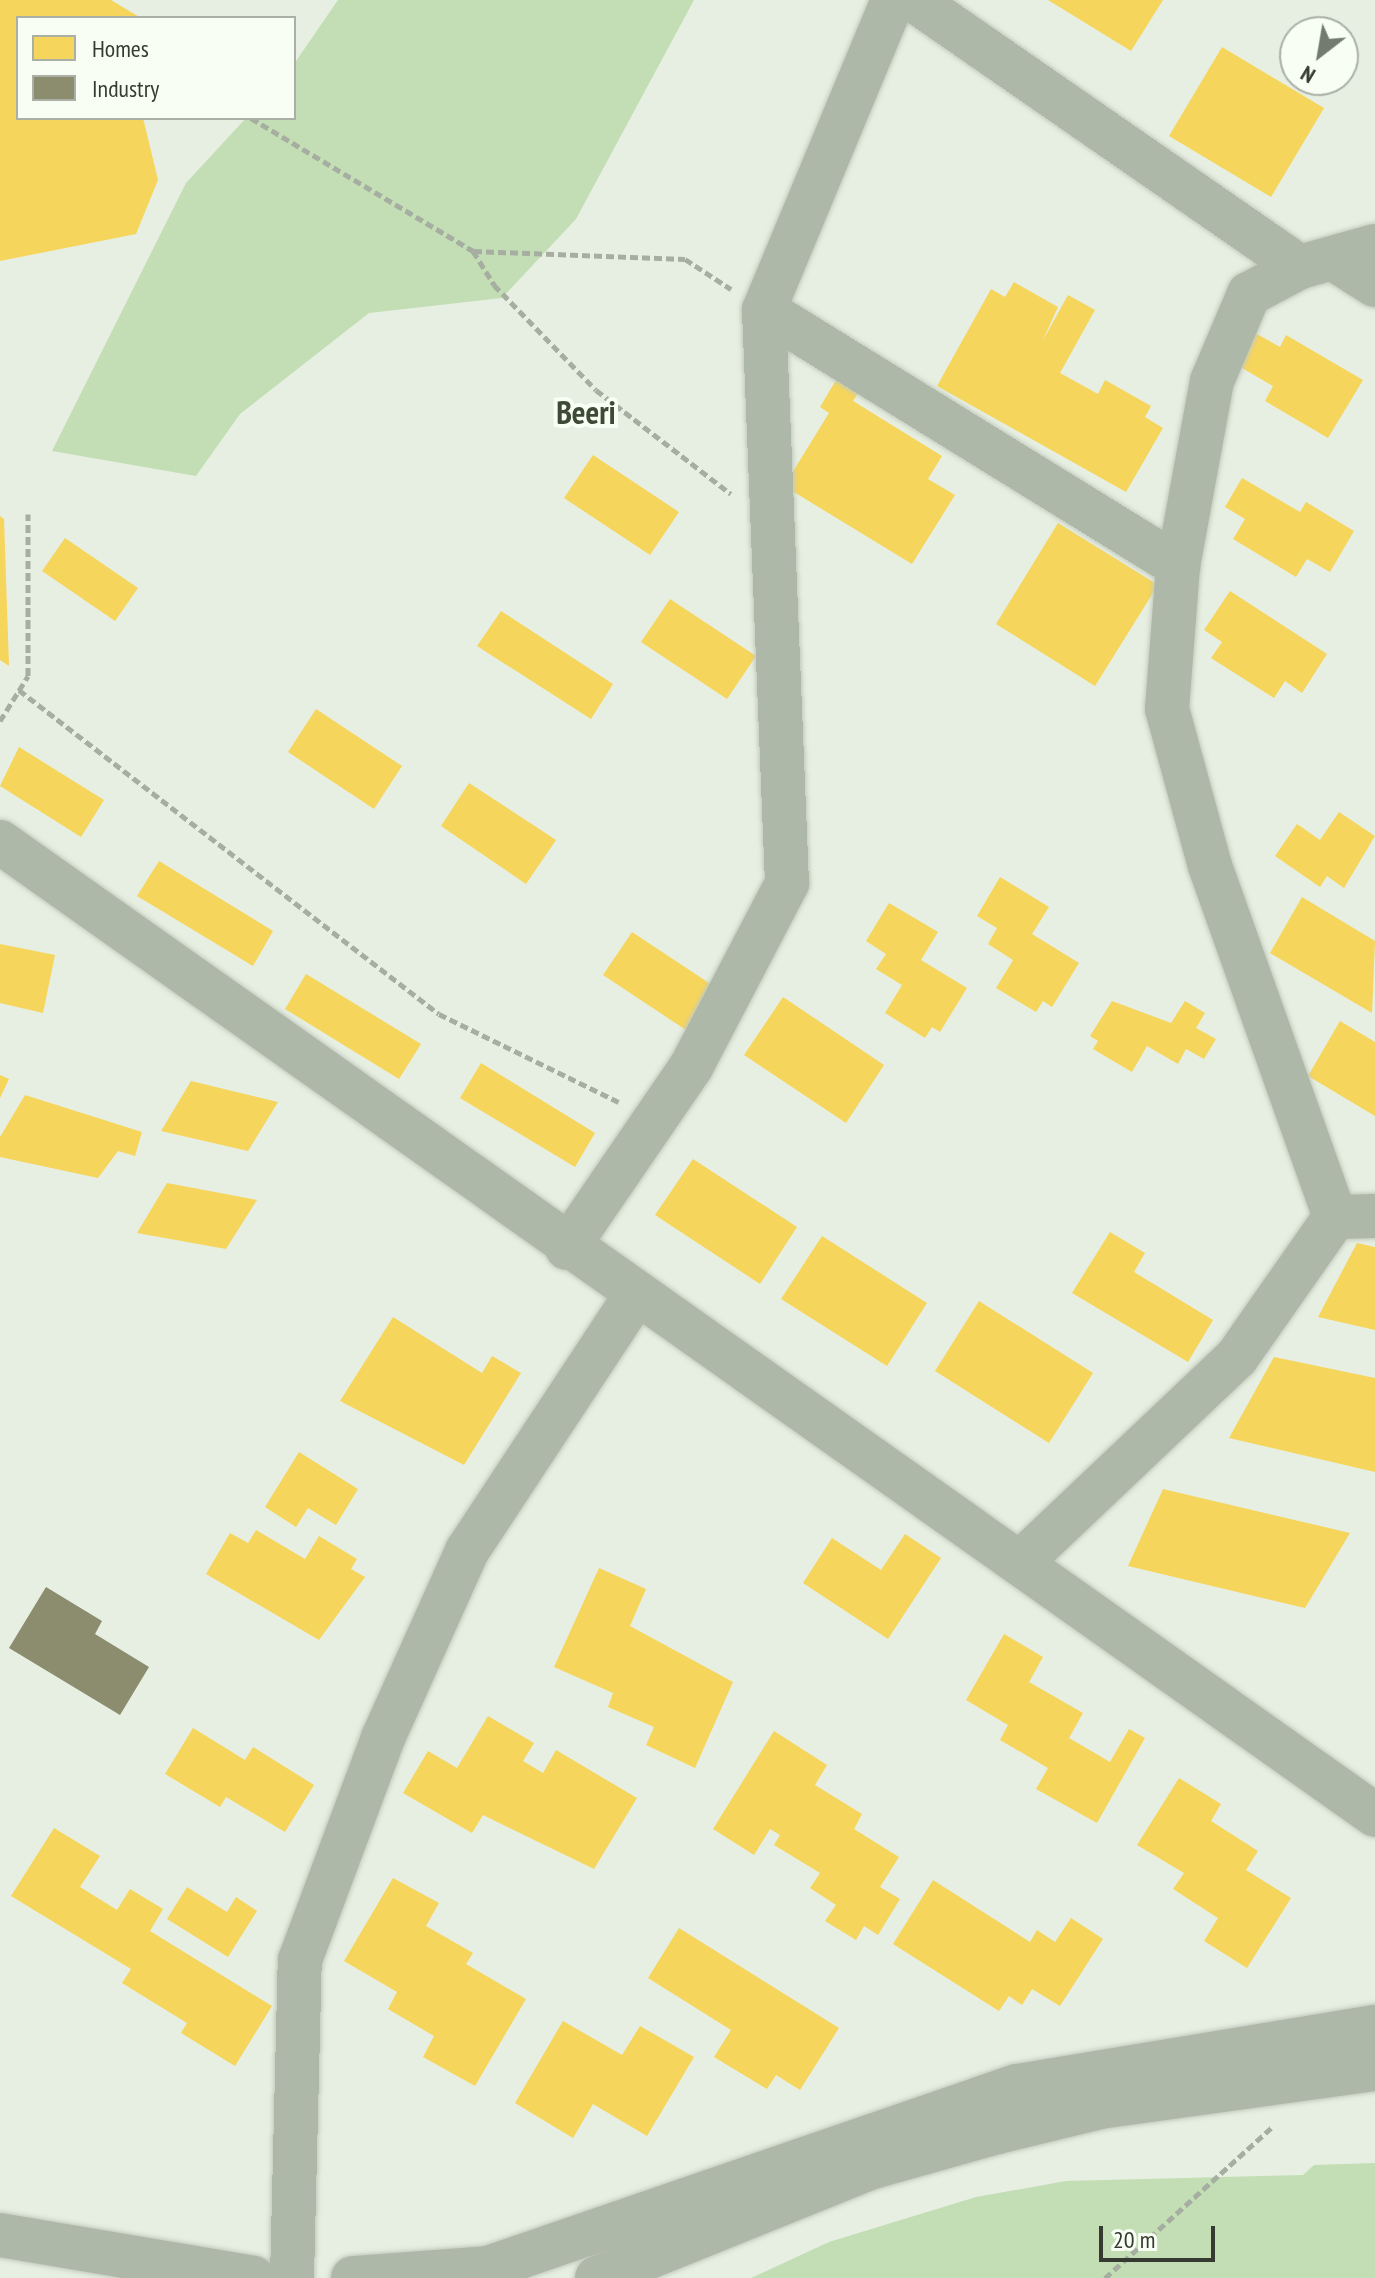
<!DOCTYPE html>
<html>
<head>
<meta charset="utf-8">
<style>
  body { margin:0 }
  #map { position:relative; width:1375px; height:2278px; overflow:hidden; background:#e6efe1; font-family:"PT Sans Narrow",sans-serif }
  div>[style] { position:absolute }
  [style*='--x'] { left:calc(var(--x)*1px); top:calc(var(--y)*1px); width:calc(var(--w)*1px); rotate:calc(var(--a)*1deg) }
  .green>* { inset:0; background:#c3deb4 }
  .homes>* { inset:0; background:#f6d55c }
  .industry>* { inset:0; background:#8c8c6e }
  .path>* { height:5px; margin-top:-2.5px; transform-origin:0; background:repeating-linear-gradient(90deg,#a5aea1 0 8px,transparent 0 12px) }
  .roads { filter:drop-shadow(0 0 2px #c3cabf) drop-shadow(0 0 2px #c3cabf) }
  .minor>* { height:44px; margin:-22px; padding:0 22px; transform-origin:22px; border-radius:22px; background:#aeb8a8 }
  span { translate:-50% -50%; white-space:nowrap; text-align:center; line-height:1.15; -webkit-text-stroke:8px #f8fef4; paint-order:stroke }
  .quarter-label { font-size:32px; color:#3d4a35; font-weight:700 }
  .legend { position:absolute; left:16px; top:16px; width:280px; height:104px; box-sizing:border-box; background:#f8fef4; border:2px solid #aab0a6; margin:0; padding:10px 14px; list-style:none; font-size:24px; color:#353b31 }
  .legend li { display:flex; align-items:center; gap:16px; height:40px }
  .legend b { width:40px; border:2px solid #aab0a6 }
  .north { position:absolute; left:1279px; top:16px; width:80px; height:80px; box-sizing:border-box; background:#f8fef4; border:2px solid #aab0a6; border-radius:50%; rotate:211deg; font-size:22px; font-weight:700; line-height:32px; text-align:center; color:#353b31 }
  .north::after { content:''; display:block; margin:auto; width:28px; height:36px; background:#737a6f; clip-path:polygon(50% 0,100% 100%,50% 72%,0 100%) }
  .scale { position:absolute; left:1099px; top:2226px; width:116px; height:36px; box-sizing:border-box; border:4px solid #353b31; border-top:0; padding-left:10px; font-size:24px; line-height:28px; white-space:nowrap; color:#353b31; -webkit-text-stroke:6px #f8fef4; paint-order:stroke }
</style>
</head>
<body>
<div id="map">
  <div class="green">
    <i style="clip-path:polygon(338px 0,694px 0,576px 219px,502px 298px,369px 313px,240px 414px,196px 476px,52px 451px,186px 183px,246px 118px,294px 118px,294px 64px)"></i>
    <i style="clip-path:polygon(1375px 2163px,1375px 2278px,751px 2278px,829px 2242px,976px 2197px,1066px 2181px,1303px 2175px,1314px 2165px)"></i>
  </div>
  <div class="homes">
    <i style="clip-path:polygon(0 0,111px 0,141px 18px,18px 18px,18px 118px,143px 118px,158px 180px,136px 234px,0 261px)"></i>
    <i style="clip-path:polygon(1048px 0,1163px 0,1131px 51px)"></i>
    <i style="clip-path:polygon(1222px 47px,1324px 108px,1271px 197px,1169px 136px)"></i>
    <i style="clip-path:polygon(1014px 282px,1058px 307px,1042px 342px,1068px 295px,1095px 310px,1060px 373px,1098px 394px,1105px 380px,1151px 406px,1145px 417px,1163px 428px,1126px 492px,937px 386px,991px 289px,1005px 297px)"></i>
    <i style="clip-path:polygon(1248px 329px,1280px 347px,1286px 335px,1363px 380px,1328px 438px,1265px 401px,1273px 386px,1230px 361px)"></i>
    <i style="clip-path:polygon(842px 370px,864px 384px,853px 401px,942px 456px,928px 479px,955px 495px,912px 564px,784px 486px,829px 413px,820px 407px)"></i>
    <i style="clip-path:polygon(593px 455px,679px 512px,650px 555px,564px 498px)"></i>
    <i style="clip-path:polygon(1242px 478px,1300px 512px,1306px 502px,1354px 531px,1330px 572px,1307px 559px,1296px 577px,1233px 539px,1245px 519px,1225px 507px)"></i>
    <i style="clip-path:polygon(0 516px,4px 519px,9px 666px,0 660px)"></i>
    <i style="clip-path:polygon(1058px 523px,1158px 585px,1095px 686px,996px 624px)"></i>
    <i style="clip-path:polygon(65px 538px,138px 588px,115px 621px,42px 571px)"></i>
    <i style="clip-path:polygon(1230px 591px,1327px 654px,1302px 693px,1285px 681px,1274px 698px,1211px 658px,1222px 642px,1204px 630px)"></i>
    <i style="clip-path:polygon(670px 599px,756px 656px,727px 699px,641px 642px)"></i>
    <i style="clip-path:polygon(501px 611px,613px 684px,591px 719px,477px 646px)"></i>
    <i style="clip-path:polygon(316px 709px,402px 766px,374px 809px,288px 752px)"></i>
    <i style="clip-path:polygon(19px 747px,104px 800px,81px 837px,0 786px)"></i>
    <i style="clip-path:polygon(469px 783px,556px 840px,526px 884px,441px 826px)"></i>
    <i style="clip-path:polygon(1339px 812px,1375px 836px,1344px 888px,1327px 876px,1320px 887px,1275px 856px,1297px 824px,1320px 840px)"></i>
    <i style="clip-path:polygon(159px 861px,273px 931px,253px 966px,137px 896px)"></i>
    <i style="clip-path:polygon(1000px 877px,1049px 907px,1032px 934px,1079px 963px,1052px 1007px,1043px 1001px,1036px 1012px,996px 988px,1013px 960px,988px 944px,997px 928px,977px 916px)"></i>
    <i style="clip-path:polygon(1302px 897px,1375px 941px,1372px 1013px,1270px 953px)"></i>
    <i style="clip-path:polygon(889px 903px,938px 932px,921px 960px,967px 988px,940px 1032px,932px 1027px,925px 1038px,885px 1013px,902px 985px,876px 969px,886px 954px,866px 941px)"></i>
    <i style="clip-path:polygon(632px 932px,718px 989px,689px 1032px,603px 975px)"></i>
    <i style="clip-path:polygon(0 944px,55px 955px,43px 1013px,0 1003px)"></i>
    <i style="clip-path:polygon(306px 974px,421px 1044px,399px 1079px,285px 1009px)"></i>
    <i style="clip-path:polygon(783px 997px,884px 1065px,846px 1123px,744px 1055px)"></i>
    <i style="clip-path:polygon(1112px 1001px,1171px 1023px,1185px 1001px,1205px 1013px,1196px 1028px,1216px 1039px,1204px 1059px,1186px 1049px,1178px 1064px,1147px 1046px,1132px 1072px,1093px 1049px,1098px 1041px,1090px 1036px)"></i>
    <i style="clip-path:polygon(1340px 1021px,1375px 1042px,1375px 1116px,1308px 1076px)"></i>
    <i style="clip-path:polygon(481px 1063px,595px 1133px,575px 1167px,460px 1098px)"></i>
    <i style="clip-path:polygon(0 1075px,9px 1079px,0 1098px)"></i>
    <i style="clip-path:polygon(191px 1081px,278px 1102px,248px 1151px,161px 1131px)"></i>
    <i style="clip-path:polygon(25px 1095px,142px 1132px,135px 1156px,118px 1151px,98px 1178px,0 1157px,0 1137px)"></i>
    <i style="clip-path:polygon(693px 1159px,797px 1227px,760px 1284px,655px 1215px)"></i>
    <i style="clip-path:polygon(167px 1183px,257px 1200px,226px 1249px,137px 1233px)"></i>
    <i style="clip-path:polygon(1110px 1232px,1145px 1253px,1134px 1272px,1213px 1320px,1188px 1362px,1072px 1293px)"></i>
    <i style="clip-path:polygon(822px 1236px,927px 1303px,887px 1366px,781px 1299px)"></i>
    <i style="clip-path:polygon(1357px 1243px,1375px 1247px,1375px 1330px,1318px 1317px)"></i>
    <i style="clip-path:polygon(979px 1301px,1093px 1373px,1049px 1443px,935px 1371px)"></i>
    <i style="clip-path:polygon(393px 1317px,482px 1373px,492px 1356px,521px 1373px,464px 1465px,340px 1401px)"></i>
    <i style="clip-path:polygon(1274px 1357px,1375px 1378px,1375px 1472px,1229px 1438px)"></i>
    <i style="clip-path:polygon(299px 1452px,358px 1489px,336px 1525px,308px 1508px,296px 1527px,265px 1507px)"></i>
    <i style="clip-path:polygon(1163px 1489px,1350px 1533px,1305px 1608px,1128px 1566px)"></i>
    <i style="clip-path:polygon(256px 1530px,305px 1559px,319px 1536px,357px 1559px,351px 1569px,365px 1577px,319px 1640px,206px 1574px,230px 1533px,248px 1543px)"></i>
    <i style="clip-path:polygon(905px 1534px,941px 1558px,888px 1639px,803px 1583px,832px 1538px,881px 1570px)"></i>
    <i style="clip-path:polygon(599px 1568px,646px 1589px,630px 1626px,733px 1682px,695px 1768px,646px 1745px,654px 1727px,608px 1707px,613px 1693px,554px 1667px)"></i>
    <i style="clip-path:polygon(1004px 1634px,1043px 1657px,1029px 1682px,1083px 1713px,1069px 1738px,1110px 1762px,1129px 1729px,1145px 1738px,1097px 1823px,1036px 1789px,1048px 1768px,1000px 1740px,1008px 1725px,966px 1700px)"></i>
    <i style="clip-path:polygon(488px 1716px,534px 1743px,523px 1761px,543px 1773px,556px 1750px,637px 1798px,594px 1869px,483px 1815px,472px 1833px,403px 1793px,428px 1751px,457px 1768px)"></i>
    <i style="clip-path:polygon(193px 1728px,245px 1760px,253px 1747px,314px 1785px,285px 1832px,226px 1797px,220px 1807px,165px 1774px)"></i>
    <i style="clip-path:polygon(774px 1731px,827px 1765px,815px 1785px,862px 1814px,854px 1829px,899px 1857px,880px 1887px,900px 1899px,878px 1935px,864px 1926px,856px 1940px,825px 1921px,836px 1905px,810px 1888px,820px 1873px,774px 1845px,780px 1835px,770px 1829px,754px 1855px,713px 1829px)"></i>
    <i style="clip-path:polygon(1179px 1778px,1221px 1804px,1211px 1821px,1258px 1851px,1246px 1870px,1291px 1898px,1247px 1968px,1204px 1941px,1218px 1918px,1173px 1889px,1184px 1873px,1137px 1845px)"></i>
    <i style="clip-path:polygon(54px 1828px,100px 1856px,80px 1887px,117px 1910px,130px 1889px,163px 1909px,150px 1931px,272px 2006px,235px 2066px,181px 2033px,187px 2023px,122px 1983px,131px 1969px,11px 1896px)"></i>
    <i style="clip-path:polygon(393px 1878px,439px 1903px,426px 1926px,473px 1953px,466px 1964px,526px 1999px,475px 2086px,423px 2057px,434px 2036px,388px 2009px,397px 1992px,344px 1961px)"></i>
    <i style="clip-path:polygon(933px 1880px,1030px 1942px,1037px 1930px,1055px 1942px,1071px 1918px,1103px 1939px,1060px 2006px,1032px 1989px,1022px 2005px,1009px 1996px,999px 2011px,893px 1944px)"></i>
    <i style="clip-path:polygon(187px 1887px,227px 1912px,236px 1897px,257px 1911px,228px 1957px,167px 1919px)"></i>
    <i style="clip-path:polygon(679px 1928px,839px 2028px,800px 2090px,776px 2075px,767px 2089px,714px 2057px,731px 2030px,648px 1978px)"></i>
    <i style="clip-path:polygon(563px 2021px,622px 2055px,640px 2026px,694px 2057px,647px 2136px,593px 2104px,573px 2138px,515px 2103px)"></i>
  </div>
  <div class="industry">
    <i style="clip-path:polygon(46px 1587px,102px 1621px,95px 1634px,149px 1667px,120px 1715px,9px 1648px)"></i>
  </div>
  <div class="path">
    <i style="--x:251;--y:118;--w:259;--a:30.9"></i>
    <i style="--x:473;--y:251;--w:40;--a:58"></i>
    <i style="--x:494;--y:285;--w:146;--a:45.8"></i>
    <i style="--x:596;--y:390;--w:170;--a:37.6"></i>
    <i style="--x:474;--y:251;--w:211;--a:2.2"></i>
    <i style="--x:685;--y:259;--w:55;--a:33.1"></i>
    <i style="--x:19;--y:690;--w:530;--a:37.65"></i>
    <i style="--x:439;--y:1014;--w:200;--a:26.1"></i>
    <i style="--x:0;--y:721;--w:53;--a:-58.1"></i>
    <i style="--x:28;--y:676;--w:162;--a:-90"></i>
    <i style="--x:1105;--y:2278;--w:227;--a:-42.1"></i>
  </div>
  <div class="roads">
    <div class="minor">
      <i style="--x:914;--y:0;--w:469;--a:34.7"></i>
      <i style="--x:1337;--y:261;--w:45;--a:32.3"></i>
      <i style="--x:764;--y:310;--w:487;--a:31.7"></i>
      <i style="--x:0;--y:842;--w:1684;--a:35.28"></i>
      <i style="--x:1335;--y:1217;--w:373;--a:-109.6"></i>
      <i style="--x:1210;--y:866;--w:163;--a:-105.3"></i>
      <i style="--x:1167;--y:709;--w:143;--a:-85.6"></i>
      <i style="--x:1178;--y:566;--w:188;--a:-79.6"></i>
      <i style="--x:1212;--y:381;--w:95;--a:-67"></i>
      <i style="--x:1249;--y:294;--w:58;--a:-27.9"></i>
      <i style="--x:1300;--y:267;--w:78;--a:-15.6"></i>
      <i style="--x:1335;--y:1217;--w:40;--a:-1.4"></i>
      <i style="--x:567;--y:1248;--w:219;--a:-55.6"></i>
      <i style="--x:691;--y:1067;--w:208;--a:-62.4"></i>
      <i style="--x:787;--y:883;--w:573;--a:-92.3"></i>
      <i style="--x:764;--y:310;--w:336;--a:-67.4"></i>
      <i style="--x:1021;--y:1562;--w:298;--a:-43.5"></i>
      <i style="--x:1237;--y:1357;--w:171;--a:-55"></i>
      <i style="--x:0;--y:2235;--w:257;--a:9.6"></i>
      <i style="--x:292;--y:2278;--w:318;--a:-88.6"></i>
      <i style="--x:300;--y:1960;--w:237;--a:-69.5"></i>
      <i style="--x:383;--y:1738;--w:205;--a:-65.8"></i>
      <i style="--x:467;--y:1551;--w:307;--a:-56.6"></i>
      <i style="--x:353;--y:2278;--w:135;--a:-4.2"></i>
      <i style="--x:488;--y:2268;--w:559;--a:-18.99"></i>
      <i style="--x:1017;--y:2086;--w:363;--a:-9.4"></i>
      <i style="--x:597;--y:2278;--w:293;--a:-22"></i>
      <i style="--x:869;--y:2168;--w:133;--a:-15.7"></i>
      <i style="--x:997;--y:2132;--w:106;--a:-13.6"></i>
      <i style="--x:1100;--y:2107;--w:278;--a:-7.9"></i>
    </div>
  </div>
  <div class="quarter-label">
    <span style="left:586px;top:412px">Beeri</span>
  </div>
  <ul class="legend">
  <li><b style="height:22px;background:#f6d55c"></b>Homes</li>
  <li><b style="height:22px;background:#8c8c6e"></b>Industry</li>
  </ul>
  <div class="north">N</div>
  <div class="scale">20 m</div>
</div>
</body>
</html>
